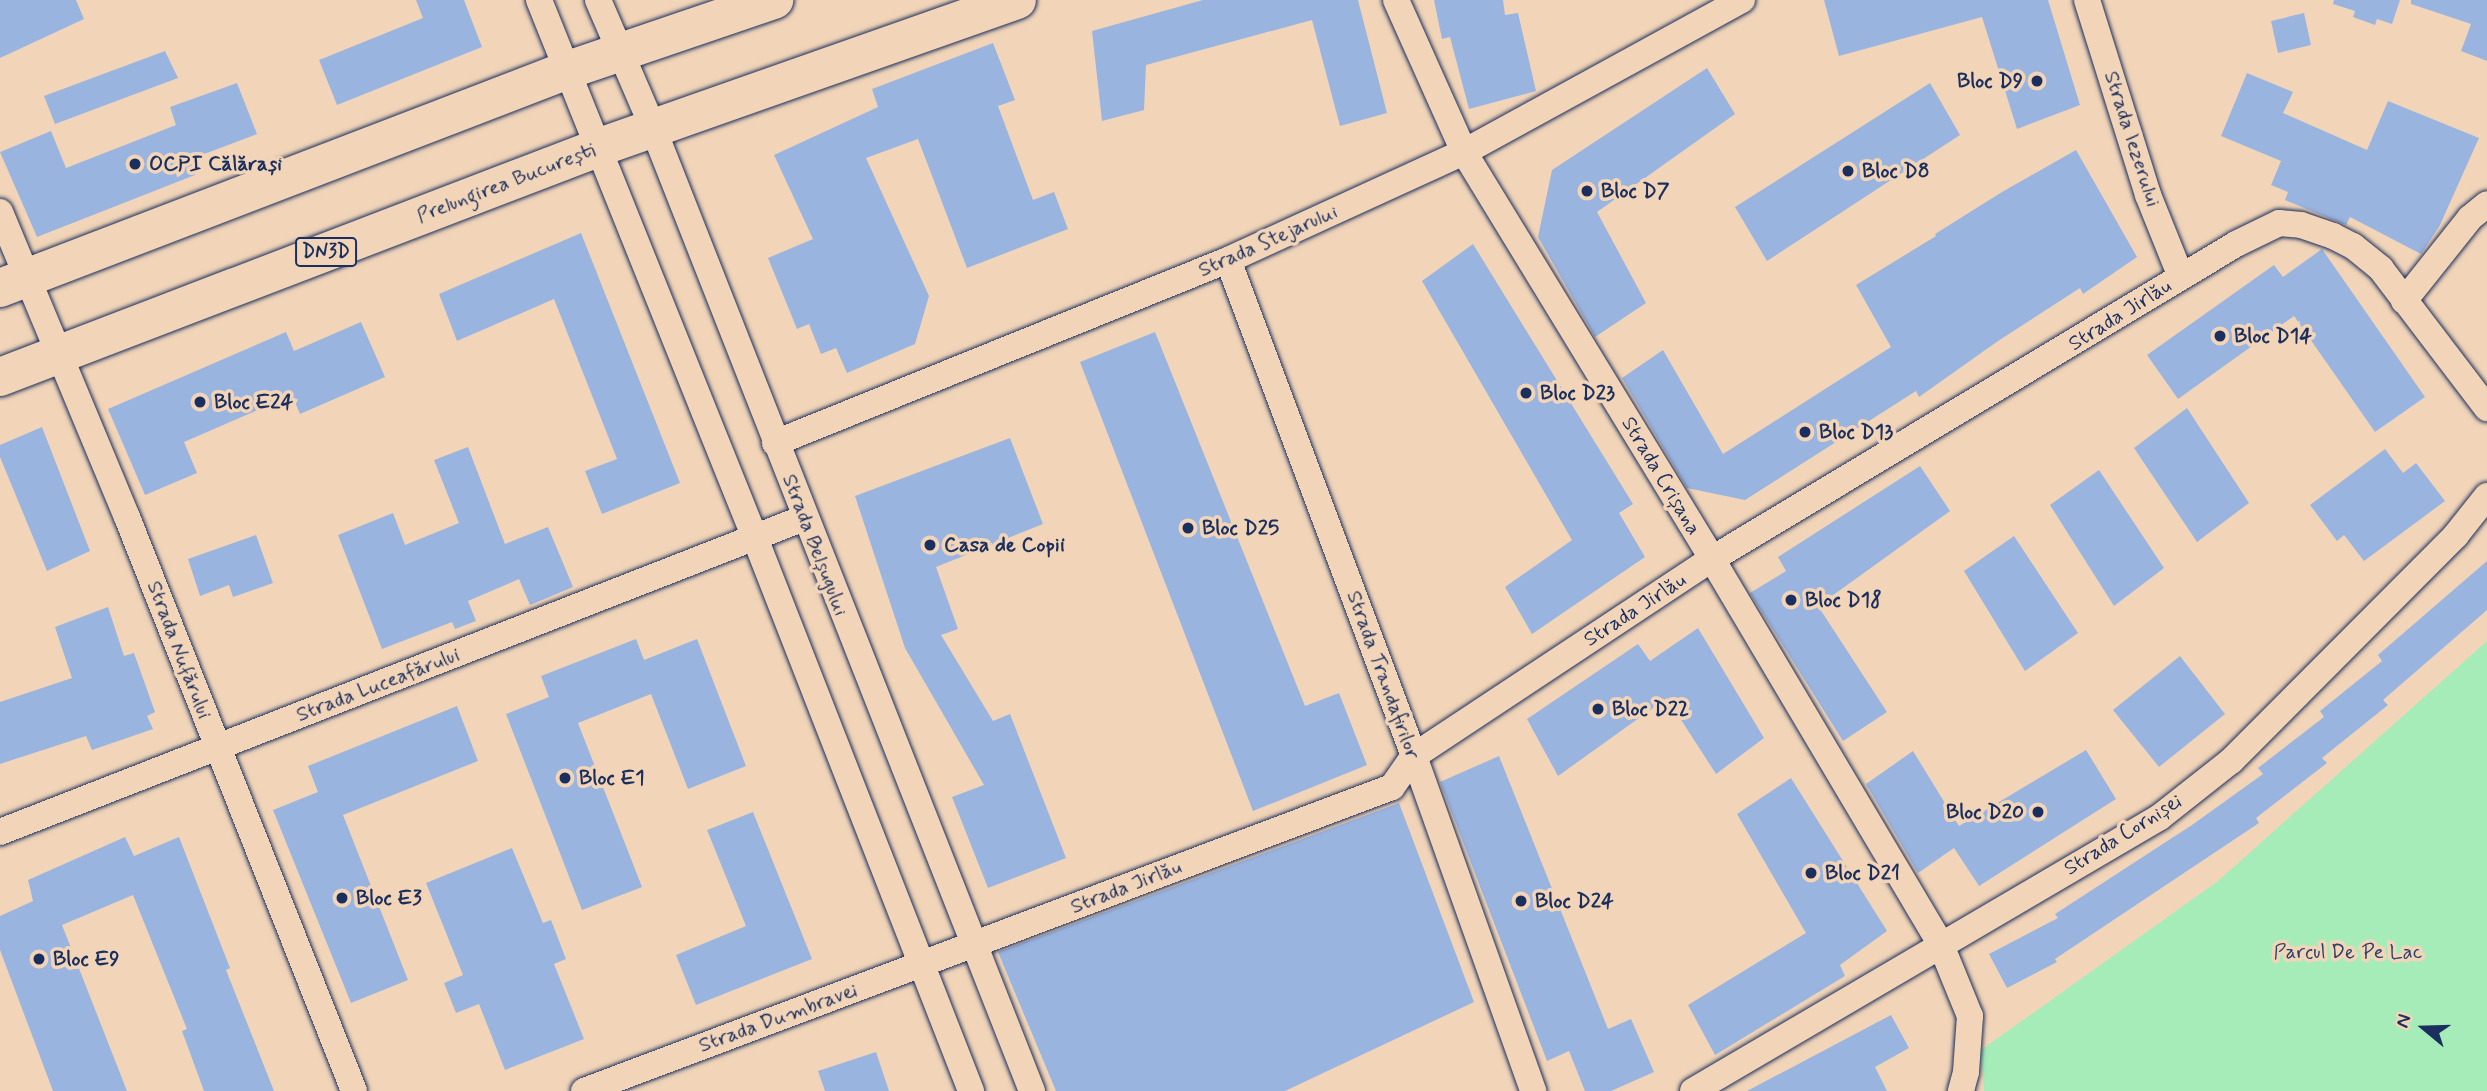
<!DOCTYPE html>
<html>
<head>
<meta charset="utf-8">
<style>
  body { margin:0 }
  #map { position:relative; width:2487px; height:1091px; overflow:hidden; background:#f2d5b8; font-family:Mynerve,sans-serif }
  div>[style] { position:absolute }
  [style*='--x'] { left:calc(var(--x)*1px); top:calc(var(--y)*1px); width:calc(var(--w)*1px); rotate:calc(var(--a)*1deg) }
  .green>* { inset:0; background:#a5ecb8 }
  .building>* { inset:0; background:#9ab4e0 }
  .roads { filter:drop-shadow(0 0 2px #1b2f5e) drop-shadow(0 0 2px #1b2f5e) }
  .minor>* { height:26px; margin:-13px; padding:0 13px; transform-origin:13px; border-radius:13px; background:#f2d5b8 }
  .primary>* { height:38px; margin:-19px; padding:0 19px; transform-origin:19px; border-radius:19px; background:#f2d5b8 }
  .dots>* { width:19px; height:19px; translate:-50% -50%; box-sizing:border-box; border:4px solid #f2d5b8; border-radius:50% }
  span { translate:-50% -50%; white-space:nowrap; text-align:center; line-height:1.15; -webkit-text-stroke:7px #f2d5b8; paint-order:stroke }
  .shield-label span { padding:2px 5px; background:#f2d5b8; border:2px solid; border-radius:5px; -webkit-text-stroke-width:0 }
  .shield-label { font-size:19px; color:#1b2f5e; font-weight:700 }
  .poi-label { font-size:21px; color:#1b2f5e; font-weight:700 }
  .right { translate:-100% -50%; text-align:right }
  .left { translate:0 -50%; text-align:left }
  .street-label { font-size:21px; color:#1b2f5e }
  .park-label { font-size:21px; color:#294267 }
  .north { position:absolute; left:2389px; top:993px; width:70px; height:70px; -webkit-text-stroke:5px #f2d5b8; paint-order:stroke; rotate:289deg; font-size:19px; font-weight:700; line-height:28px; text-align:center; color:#1b2f5e }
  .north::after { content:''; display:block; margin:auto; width:24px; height:32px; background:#1b2f5e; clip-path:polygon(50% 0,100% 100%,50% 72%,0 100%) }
</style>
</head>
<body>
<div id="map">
  <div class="green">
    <i style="clip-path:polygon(2487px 641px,2487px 1091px,1984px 1091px,1981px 1050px,2218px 881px)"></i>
  </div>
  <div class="building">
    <i style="clip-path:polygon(0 0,76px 0,84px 19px,0 58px)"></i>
    <i style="clip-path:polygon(416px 0,464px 0,482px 47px,337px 105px,319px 60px,423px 18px)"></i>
    <i style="clip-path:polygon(1203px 0,1358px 0,1387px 113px,1340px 126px,1312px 20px,1146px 65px,1144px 110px,1102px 121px,1092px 31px)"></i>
    <i style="clip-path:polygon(1434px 0,1503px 0,1505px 15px,1518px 13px,1536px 91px,1469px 109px,1450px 37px,1442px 39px)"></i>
    <i style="clip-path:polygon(1824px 0,2048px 0,2080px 105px,2017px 129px,1982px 17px,1839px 56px)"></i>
    <i style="clip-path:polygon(2334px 0,2400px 0,2392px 24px,2377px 19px,2375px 25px,2353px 17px,2355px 11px,2333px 4px)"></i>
    <i style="clip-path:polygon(2411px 0,2487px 0,2487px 61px,2461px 51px,2471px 24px,2411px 4px)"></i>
    <i style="clip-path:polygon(2304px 13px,2311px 45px,2278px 53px,2271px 21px)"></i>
    <i style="clip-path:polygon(993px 43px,1015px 100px,998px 106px,1033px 200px,1054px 192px,1068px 229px,967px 268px,918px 139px,866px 158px,929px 296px,915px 344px,847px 373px,836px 348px,821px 354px,809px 324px,797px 329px,768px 258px,813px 239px,774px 155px,878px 107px,872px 89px)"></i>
    <i style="clip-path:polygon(165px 51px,178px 78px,55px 124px,44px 96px)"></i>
    <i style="clip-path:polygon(1707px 68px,1735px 114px,1597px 212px,1646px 303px,1595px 337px,1538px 237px,1552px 170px)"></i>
    <i style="clip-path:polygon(2247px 73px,2293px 92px,2283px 113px,2367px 150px,2388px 101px,2479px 138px,2440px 225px,2421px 254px,2350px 217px,2346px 225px,2285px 200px,2288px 192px,2271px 185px,2281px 161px,2221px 136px)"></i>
    <i style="clip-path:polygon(237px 83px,257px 134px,191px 159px,195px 175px,37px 237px,0 152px,51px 131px,66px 168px,176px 125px,170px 107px)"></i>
    <i style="clip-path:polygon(1930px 83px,1960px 135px,1767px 261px,1735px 207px)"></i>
    <i style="clip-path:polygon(2076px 150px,2137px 257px,2083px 294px,2080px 288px,1998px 341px,1919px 397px,1916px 391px,1745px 500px,1687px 488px,1622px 378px,1663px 350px,1723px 454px,1891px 347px,1856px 285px,1936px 236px,1935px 234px,2002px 192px)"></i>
    <i style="clip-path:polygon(581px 233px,680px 483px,602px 514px,585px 471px,617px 459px,554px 299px,457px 341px,439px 294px)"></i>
    <i style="clip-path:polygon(1473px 244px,1633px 504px,1619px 513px,1645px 557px,1532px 634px,1505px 587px,1572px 540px,1422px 281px)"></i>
    <i style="clip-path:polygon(2322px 249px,2425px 397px,2375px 432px,2294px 316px,2178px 399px,2147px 355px,2274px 265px,2283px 277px)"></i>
    <i style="clip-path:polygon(361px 322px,385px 377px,300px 414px,292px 395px,184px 442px,197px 473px,145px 495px,108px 409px,286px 332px,294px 351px)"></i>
    <i style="clip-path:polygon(1155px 332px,1305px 706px,1339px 693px,1367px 765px,1253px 811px,1080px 362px)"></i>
    <i style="clip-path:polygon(2187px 408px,2249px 503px,2197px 542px,2134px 448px)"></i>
    <i style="clip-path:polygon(42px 427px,90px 551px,47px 571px,0 457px,0 445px)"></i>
    <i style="clip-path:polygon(1010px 438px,1043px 524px,936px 567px,958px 629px,941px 635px,993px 721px,1010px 714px,1066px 858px,988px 888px,952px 797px,984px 785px,905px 648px,855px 496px)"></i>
    <i style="clip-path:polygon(468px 447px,505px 544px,548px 527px,573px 587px,530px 605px,519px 579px,468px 601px,476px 621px,455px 629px,452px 622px,382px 649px,338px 535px,393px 513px,405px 545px,459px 523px,434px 460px)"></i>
    <i style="clip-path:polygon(2385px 449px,2403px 473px,2416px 463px,2445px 501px,2364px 561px,2344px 535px,2337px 541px,2310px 505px)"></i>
    <i style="clip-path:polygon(1920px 466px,1950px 511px,1818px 606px,1887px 712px,1843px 741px,1750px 593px,1786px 571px,1778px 557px)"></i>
    <i style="clip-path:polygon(2099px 470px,2164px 568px,2114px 606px,2050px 505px)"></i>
    <i style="clip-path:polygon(256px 535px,273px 583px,233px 597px,229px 585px,200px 596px,188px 559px)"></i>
    <i style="clip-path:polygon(2014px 536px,2078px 633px,2025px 671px,1964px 571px)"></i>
    <i style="clip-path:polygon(2487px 561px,2487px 610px,2383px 700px,2388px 705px,2322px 758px,2327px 763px,2256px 818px,2259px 823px,2055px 959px,2057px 962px,2007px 988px,1989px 954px,2058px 918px,2055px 914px,2192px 825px,2263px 774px,2258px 768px,2324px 717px,2320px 711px,2382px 661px,2378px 655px)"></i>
    <i style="clip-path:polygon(108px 607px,124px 656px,134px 653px,155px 712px,147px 716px,153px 729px,92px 750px,86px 736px,0 764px,0 702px,72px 678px,55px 627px)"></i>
    <i style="clip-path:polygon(1698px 628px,1764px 738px,1716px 774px,1667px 698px,1558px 776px,1527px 719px,1638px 644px,1650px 661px)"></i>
    <i style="clip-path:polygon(636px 639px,644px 660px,697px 639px,746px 766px,688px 789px,651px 694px,578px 723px,642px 887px,582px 910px,506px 714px,549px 697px,541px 676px)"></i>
    <i style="clip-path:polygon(2180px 656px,2225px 714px,2159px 767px,2113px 710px)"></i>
    <i style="clip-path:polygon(457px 706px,478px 761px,343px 815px,408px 980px,351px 1003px,273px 810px,318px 792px,308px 766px)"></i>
    <i style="clip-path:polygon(2086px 750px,2116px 799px,1979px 886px,1954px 848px,1918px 873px,1866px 784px,1913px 751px,1959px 826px)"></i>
    <i style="clip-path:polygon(1499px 756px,1608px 1029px,1631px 1019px,1654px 1072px,1611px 1091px,1585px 1091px,1569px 1051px,1547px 1061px,1440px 782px)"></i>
    <i style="clip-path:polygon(1791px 778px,1887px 931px,1840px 965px,1845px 976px,1715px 1055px,1688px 1005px,1806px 933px,1737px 814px)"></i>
    <i style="clip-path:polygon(1399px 803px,1474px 1002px,1285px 1091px,1056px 1091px,998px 952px)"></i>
    <i style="clip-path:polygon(753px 812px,812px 959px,696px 1005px,676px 955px,746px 926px,707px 830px)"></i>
    <i style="clip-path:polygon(125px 837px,134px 856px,179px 837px,230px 968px,226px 970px,274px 1091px,204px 1091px,182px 1031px,187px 1029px,133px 895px,62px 925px,127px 1091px,53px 1091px,0 950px,0 916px,33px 901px,28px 880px)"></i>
    <i style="clip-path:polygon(512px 848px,543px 923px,551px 920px,566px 959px,554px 964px,584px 1039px,505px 1070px,479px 1004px,456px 1013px,444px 983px,463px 975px,426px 883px)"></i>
    <i style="clip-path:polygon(1891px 1015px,1909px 1048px,1875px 1067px,1887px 1091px,1747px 1091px)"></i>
    <i style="clip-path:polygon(876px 1052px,889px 1091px,825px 1091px,818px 1071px)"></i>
  </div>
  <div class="roads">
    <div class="minor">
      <i style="--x:539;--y:0;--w:580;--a:68.13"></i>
      <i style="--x:755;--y:538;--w:594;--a:68.66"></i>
      <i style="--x:598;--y:0;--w:139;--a:66.7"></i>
      <i style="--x:653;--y:128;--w:1035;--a:68.52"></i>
      <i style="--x:1396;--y:0;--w:167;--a:65.9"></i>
      <i style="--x:1464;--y:152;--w:477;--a:58.6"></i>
      <i style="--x:1712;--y:559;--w:449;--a:59.3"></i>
      <i style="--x:1941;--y:945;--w:77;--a:67.8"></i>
      <i style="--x:1970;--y:1016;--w:56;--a:94.1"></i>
      <i style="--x:1966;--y:1072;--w:20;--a:105"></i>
      <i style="--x:2087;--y:0;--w:204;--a:72.6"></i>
      <i style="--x:2148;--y:195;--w:88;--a:68.1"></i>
      <i style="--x:0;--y:212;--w:330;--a:67.4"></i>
      <i style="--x:127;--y:517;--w:617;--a:68.42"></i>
      <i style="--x:1228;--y:260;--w:530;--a:69.44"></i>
      <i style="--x:1414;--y:756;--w:356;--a:70.4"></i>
      <i style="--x:2404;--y:301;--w:106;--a:-51.5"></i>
      <i style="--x:2470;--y:218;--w:22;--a:-39"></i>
      <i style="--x:775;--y:443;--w:489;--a:-22"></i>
      <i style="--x:1228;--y:260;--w:260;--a:-24.6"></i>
      <i style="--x:1464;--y:152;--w:317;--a:-28.7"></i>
      <i style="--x:0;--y:832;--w:863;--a:-21.33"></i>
      <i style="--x:584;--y:1091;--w:863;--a:-20.62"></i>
      <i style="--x:1392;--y:787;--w:38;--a:-55"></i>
      <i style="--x:1414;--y:756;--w:357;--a:-33.5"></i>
      <i style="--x:1712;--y:559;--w:611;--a:-31.01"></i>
      <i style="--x:2236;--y:244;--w:48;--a:-26"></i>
      <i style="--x:2279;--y:223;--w:22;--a:5"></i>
      <i style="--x:2301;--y:225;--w:34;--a:19"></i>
      <i style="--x:2333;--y:236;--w:22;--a:27"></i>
      <i style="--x:2353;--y:246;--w:36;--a:39"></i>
      <i style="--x:2381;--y:269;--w:175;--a:52.7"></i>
      <i style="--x:1693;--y:1091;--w:541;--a:-30.4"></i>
      <i style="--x:2160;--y:817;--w:90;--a:-38.3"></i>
      <i style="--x:2231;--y:761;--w:319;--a:-45.1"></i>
      <i style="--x:2456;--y:535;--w:50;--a:-51.5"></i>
    </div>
    <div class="primary">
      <i style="--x:0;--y:288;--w:608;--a:-21"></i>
      <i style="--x:568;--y:70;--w:218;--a:-18.8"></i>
      <i style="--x:0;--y:377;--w:643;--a:-20.97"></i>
      <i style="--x:600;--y:147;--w:442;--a:-19.4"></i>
    </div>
  </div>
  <div class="dots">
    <i style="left:2037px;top:81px;background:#1b2f5e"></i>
    <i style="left:135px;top:164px;background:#1b2f5e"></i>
    <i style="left:1848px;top:171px;background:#1b2f5e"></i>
    <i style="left:1587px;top:191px;background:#1b2f5e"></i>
    <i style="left:2220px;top:336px;background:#1b2f5e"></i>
    <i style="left:1526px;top:393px;background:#1b2f5e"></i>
    <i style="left:200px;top:402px;background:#1b2f5e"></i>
    <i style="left:1805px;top:432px;background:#1b2f5e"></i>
    <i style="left:1188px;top:528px;background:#1b2f5e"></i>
    <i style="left:930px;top:545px;background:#1b2f5e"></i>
    <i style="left:1791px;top:600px;background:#1b2f5e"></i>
    <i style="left:1598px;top:709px;background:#1b2f5e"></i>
    <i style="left:565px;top:778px;background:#1b2f5e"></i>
    <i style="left:2038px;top:812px;background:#1b2f5e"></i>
    <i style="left:1811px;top:873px;background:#1b2f5e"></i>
    <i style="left:342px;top:898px;background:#1b2f5e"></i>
    <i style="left:1521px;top:901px;background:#1b2f5e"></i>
    <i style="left:39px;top:959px;background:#1b2f5e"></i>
  </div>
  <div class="shield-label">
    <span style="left:326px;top:252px">DN3D</span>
  </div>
  <div class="poi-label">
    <span class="right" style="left:2023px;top:81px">Bloc D9</span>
    <span class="left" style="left:149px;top:164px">OCPI Călărași</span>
    <span class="left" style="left:1862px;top:171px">Bloc D8</span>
    <span class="left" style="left:1601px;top:191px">Bloc D7</span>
    <span class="left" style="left:2234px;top:336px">Bloc D14</span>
    <span class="left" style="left:1540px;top:393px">Bloc D23</span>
    <span class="left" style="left:214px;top:402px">Bloc E24</span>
    <span class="left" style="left:1819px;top:432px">Bloc D13</span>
    <span class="left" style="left:1202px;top:528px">Bloc D25</span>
    <span class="left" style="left:944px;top:545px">Casa de Copii</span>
    <span class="left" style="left:1805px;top:600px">Bloc D18</span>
    <span class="left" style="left:1612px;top:709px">Bloc D22</span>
    <span class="left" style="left:579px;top:778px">Bloc E1</span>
    <span class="right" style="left:2024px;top:812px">Bloc D20</span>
    <span class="left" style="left:1825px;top:873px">Bloc D21</span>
    <span class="left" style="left:356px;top:898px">Bloc E3</span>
    <span class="left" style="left:1535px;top:901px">Bloc D24</span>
    <span class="left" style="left:53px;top:959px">Bloc E9</span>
  </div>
  <div class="street-label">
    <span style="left:2132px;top:139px;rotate:72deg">Strada Iezerului</span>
    <span style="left:506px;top:183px;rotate:-21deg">Prelungirea București</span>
    <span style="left:1268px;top:241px;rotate:-24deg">Strada Stejarului</span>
    <span style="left:2120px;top:315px;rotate:-32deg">Strada Jirlău</span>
    <span style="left:1661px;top:476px;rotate:59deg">Strada Crișana</span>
    <span style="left:815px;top:545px;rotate:69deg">Strada Belșugului</span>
    <span style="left:1635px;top:610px;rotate:-33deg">Strada Jirlău</span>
    <span style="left:179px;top:650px;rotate:69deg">Strada Nufărului</span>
    <span style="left:1383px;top:675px;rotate:70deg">Strada Trandafirilor</span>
    <span style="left:378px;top:685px;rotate:-21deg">Strada Luceafărului</span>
    <span style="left:2123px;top:835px;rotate:-32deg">Strada Cornișei</span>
    <span style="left:1126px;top:887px;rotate:-21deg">Strada Jirlău</span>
    <span style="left:778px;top:1018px;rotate:-20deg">Strada Dumbravei</span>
  </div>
  <div class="park-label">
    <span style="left:2348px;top:952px">Parcul De Pe Lac</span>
  </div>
  <div class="north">N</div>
</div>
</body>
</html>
